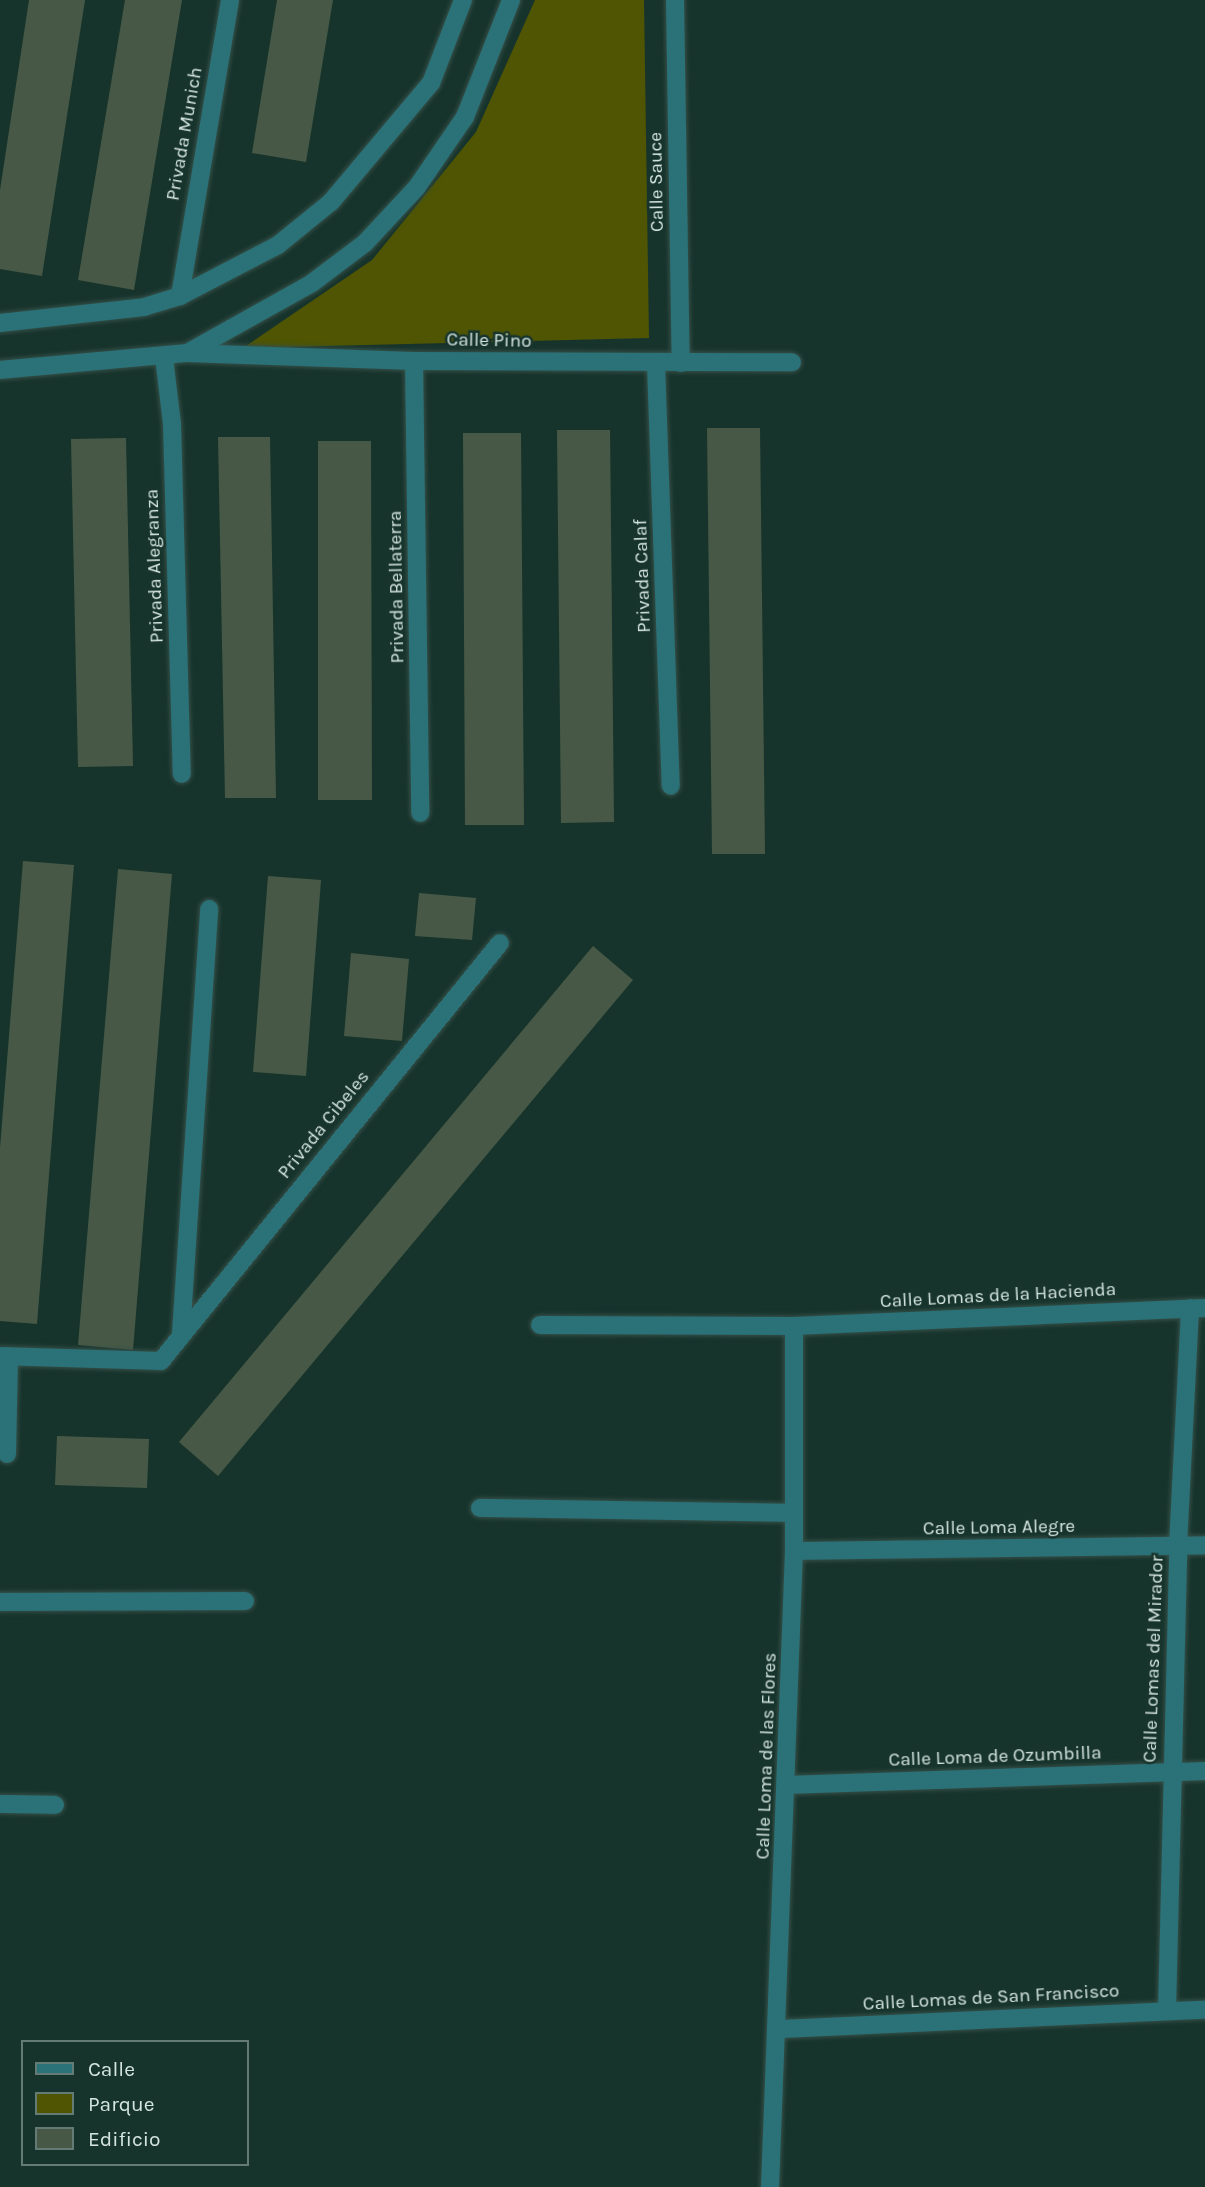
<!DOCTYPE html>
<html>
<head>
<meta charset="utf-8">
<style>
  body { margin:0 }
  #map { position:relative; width:1205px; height:2187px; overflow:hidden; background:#17342c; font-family:Karla,sans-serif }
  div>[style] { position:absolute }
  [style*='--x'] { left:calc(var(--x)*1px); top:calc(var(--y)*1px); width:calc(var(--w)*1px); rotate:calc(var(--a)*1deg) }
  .green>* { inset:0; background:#4f5503 }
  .building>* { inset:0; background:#475946 }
  .roads { filter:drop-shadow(0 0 2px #355049) drop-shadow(0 0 2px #355049) }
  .minor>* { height:18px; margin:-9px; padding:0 9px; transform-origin:9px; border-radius:9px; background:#2a7278 }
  span { translate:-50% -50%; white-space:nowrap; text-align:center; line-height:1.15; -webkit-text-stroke:5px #17342c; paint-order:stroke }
  .street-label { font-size:19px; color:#d4e5df }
  .legend { position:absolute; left:21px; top:2040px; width:228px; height:126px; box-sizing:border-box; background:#17342c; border:2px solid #637b74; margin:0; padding:9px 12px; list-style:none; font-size:21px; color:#d4e5df }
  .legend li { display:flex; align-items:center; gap:14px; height:35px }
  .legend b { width:35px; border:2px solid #637b74 }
</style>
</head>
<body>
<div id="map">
  <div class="green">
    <i style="clip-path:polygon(535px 0,644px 0,649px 338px,243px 348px,372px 260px,476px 132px)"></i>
  </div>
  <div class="building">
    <i style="clip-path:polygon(29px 0,85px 0,42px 276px,0 269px,0 190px)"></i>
    <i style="clip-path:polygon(125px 0,182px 0,134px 290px,78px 280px)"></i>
    <i style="clip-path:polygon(277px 0,333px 0,306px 162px,252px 153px)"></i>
    <i style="clip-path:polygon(707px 428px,760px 428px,765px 854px,712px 854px)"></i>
    <i style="clip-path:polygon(557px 430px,610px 430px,614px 822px,561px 823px)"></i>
    <i style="clip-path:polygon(463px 433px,521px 433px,524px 825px,465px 825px)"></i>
    <i style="clip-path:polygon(218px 437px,270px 437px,276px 798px,225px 798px)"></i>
    <i style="clip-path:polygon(126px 438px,133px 766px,78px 767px,71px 439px)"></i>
    <i style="clip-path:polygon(318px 441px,371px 441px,372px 800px,318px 800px)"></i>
    <i style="clip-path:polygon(23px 861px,74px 865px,37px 1324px,0 1321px,0 1148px)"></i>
    <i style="clip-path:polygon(118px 869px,172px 874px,133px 1350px,78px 1345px)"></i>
    <i style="clip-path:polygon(268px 876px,321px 880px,306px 1076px,253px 1072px)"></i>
    <i style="clip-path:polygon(419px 893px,476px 898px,472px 940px,415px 936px)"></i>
    <i style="clip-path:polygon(593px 946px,633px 980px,218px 1476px,179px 1442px)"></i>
    <i style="clip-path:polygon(351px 953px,409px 959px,402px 1041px,344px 1036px)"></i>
    <i style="clip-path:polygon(57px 1436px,149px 1439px,147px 1488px,55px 1485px)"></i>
  </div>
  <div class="roads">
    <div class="minor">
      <i style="--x:675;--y:0;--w:363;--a:89.1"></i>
      <i style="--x:180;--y:296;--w:300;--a:-80.4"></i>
      <i style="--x:0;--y:323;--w:145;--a:-6.3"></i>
      <i style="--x:144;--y:307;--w:38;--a:-17"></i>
      <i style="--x:180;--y:296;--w:110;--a:-27.5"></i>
      <i style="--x:278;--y:245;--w:68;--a:-39.1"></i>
      <i style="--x:331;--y:202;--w:155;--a:-50"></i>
      <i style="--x:431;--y:83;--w:89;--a:-68.9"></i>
      <i style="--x:187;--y:353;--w:227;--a:2"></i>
      <i style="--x:414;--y:361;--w:378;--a:0.2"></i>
      <i style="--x:164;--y:357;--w:67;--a:83.2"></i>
      <i style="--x:172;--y:424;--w:350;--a:88.4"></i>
      <i style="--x:414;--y:361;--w:452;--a:89.2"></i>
      <i style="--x:656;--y:364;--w:422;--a:88"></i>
      <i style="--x:0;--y:370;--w:188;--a:-5.2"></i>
      <i style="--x:187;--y:353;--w:143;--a:-29.2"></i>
      <i style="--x:312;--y:283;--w:66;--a:-37"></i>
      <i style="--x:365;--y:243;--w:76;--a:-47.1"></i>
      <i style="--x:417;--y:187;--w:85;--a:-55.6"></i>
      <i style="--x:465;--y:117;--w:126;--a:-68.5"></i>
      <i style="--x:540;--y:1325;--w:254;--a:0.2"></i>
      <i style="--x:794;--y:1326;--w:411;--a:-2.5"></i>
      <i style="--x:181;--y:1334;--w:426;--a:-86.2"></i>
      <i style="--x:0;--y:1356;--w:161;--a:1.8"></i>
      <i style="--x:161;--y:1361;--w:538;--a:-50.96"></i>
      <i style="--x:7;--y:1454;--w:97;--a:-88.8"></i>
      <i style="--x:480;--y:1508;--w:313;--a:0.9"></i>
      <i style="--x:794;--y:1551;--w:411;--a:-0.8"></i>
      <i style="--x:0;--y:1602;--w:245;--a:-0.2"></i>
      <i style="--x:787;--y:1785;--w:418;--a:-1.9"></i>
      <i style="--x:0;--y:1804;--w:55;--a:1"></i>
      <i style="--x:1167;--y:2011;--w:465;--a:-88.6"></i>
      <i style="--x:1178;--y:1546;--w:238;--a:-87.1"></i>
      <i style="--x:779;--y:2029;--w:426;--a:-2.6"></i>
      <i style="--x:770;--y:2187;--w:636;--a:-87.84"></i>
      <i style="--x:794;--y:1551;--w:225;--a:-90"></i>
    </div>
  </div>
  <div class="street-label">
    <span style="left:185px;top:134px;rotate:-80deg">Privada Munich</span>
    <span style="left:657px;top:182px;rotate:-91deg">Calle Sauce</span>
    <span style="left:489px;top:341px;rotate:1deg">Calle Pino</span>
    <span style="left:155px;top:566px;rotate:-92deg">Privada Alegranza</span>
    <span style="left:643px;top:576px;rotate:-92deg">Privada Calaf</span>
    <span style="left:397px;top:587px;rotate:-91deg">Privada Bellaterra</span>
    <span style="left:324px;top:1125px;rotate:-51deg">Privada Cibeles</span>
    <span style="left:998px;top:1296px;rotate:-3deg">Calle Lomas de la Hacienda</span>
    <span style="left:999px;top:1528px;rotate:-1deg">Calle Loma Alegre</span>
    <span style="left:1154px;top:1659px;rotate:-88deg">Calle Lomas del Mirador</span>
    <span style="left:767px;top:1756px;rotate:-88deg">Calle Loma de las Flores</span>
    <span style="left:995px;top:1757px;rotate:-2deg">Calle Loma de Ozumbilla</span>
    <span style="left:991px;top:1998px;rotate:-3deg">Calle Lomas de San Francisco</span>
  </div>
  <ul class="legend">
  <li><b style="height:9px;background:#2a7278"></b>Calle</li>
  <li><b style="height:19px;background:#4f5503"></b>Parque</li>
  <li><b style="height:19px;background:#475946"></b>Edificio</li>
  </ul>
</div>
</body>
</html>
